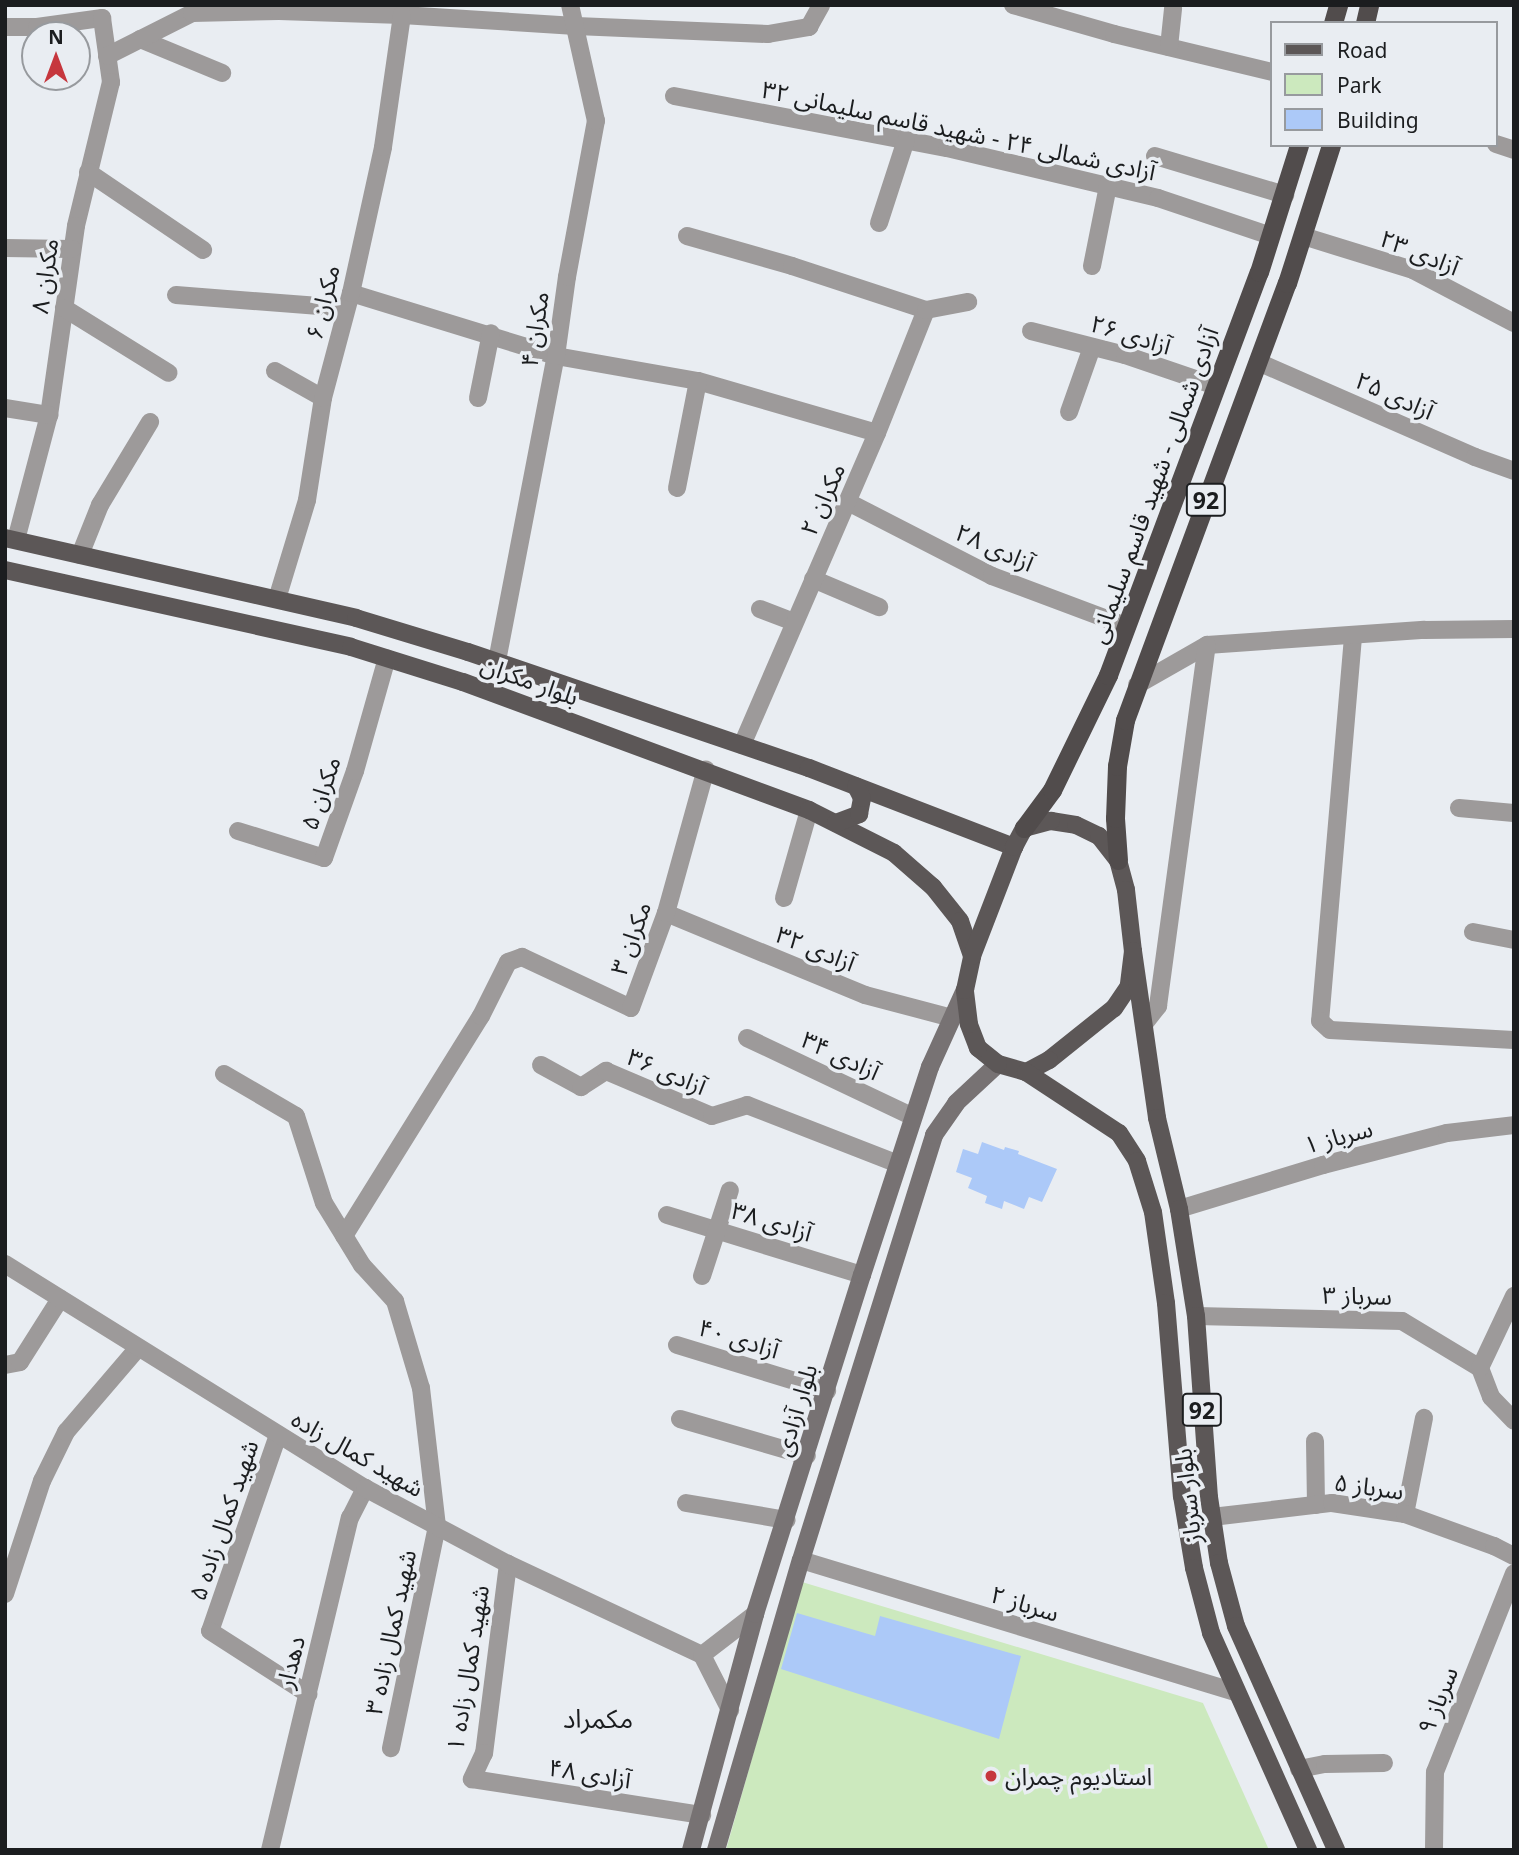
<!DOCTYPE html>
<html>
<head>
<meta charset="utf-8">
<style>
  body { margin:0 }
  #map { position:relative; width:1519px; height:1855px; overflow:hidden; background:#e9edf2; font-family:"Noto Sans","Noto Sans Arabic",sans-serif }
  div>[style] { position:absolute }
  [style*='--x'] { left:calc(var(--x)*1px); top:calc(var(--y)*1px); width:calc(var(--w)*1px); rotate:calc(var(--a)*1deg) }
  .green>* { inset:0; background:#cce9be }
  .building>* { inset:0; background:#acc9f8 }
  .minor>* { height:18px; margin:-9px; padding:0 9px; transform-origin:9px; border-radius:9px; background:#9d9a9a }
  .tertiary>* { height:18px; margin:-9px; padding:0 9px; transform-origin:9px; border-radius:9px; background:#9d9a9a }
  .secondary>* { height:18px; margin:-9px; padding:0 9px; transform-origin:9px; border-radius:9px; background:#777273 }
  .primary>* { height:18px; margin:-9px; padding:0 9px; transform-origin:9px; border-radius:9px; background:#5c5757 }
  .trunk>* { height:19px; margin:-9.5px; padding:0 9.5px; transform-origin:9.5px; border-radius:9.5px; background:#514c4c }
  .dots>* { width:19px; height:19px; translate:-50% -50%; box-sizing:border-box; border:4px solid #e9edf2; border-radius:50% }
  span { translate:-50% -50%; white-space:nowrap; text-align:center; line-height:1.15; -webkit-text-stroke:7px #e9edf2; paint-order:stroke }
  .shield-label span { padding:2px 5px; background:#e9edf2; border:2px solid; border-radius:5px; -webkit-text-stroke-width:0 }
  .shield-label { font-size:23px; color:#1b1d1f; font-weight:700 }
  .street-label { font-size:24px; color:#1b1d1f }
  .poi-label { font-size:24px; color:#1b1d1f }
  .left { translate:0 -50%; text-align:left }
  .neighbourhood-label { font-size:26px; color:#1b1d1f }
  .frame { position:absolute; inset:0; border:7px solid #1b1d1f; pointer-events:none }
  .legend { position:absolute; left:1270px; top:21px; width:228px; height:126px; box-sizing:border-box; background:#e9edf2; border:2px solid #979a9e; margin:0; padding:9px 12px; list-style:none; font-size:21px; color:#1b1d1f }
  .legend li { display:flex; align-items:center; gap:14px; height:35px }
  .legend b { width:35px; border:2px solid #979a9e }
  .north { position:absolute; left:21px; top:21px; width:70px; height:70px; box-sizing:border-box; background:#e9edf2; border:2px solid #979a9e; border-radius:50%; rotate:0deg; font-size:19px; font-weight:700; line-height:28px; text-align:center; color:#1b1d1f }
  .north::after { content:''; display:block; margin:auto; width:24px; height:32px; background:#c6363d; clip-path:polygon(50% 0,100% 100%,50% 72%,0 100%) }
</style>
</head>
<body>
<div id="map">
  <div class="green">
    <i style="clip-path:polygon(802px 1582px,1203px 1703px,1269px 1850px,726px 1850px)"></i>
  </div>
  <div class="building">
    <i style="clip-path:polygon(982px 1142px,1004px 1150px,1005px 1147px,1019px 1151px,1018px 1154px,1057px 1169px,1042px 1202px,1029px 1197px,1024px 1209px,1004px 1201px,1002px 1209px,985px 1203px,987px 1196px,968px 1188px,972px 1178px,956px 1172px,963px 1149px,978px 1154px)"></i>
    <i style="clip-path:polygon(797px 1613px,875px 1636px,880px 1616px,1021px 1656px,999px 1739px,781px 1669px)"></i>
  </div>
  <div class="minor">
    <i style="--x:1013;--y:5;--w:105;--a:16"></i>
    <i style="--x:1114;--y:34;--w:163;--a:13.5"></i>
    <i style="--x:5;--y:27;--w:32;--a:0"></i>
    <i style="--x:37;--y:27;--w:66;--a:-7.9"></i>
    <i style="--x:102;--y:18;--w:65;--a:82"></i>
    <i style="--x:111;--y:82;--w:148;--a:103.7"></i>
    <i style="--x:76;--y:226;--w:191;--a:98.1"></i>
    <i style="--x:49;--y:415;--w:129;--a:104.8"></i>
    <i style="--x:140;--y:39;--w:89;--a:22.5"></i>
    <i style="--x:1169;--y:47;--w:39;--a:-84"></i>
    <i style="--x:107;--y:56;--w:95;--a:-26.8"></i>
    <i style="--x:192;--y:13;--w:87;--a:-1.3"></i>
    <i style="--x:279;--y:11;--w:123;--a:1.9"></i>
    <i style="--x:402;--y:15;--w:174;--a:3.6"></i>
    <i style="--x:576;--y:26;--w:192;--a:2.4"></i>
    <i style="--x:768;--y:34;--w:42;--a:-9.7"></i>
    <i style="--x:809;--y:27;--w:25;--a:-61"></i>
    <i style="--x:674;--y:96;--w:278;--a:10.8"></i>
    <i style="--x:947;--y:148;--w:217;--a:13.3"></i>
    <i style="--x:1158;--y:198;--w:119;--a:18.6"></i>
    <i style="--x:1496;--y:144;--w:19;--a:18"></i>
    <i style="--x:1155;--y:156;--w:136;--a:16.7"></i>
    <i style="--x:88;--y:172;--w:139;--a:34.1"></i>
    <i style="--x:879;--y:223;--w:87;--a:-72"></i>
    <i style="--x:687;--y:236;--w:109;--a:15.9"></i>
    <i style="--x:792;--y:266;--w:141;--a:18.2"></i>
    <i style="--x:1303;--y:236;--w:115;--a:17.2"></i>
    <i style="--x:1413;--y:270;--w:114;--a:27.7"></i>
    <i style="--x:5;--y:248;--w:67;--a:0.9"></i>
    <i style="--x:1092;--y:266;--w:82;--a:-78.7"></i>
    <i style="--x:351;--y:293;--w:214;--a:17.1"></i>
    <i style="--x:556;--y:356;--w:144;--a:10"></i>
    <i style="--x:698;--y:381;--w:186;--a:16.2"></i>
    <i style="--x:176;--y:295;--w:170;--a:4.4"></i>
    <i style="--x:64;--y:308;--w:123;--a:31.8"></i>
    <i style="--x:1031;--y:331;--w:97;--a:14.3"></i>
    <i style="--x:1125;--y:355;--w:96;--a:18.8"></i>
    <i style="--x:1258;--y:362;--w:237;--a:23.6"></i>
    <i style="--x:1475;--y:457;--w:41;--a:19.7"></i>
    <i style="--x:275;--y:371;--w:55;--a:29.4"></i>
    <i style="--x:478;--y:398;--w:66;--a:-78.7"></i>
    <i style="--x:5;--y:408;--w:45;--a:9"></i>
    <i style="--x:1069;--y:412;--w:69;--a:-70.5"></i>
    <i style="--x:677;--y:488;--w:109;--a:-78.9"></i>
    <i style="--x:848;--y:502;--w:162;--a:27.2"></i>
    <i style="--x:992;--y:576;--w:143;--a:20.5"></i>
    <i style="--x:80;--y:555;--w:54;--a:-68.2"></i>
    <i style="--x:100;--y:505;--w:97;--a:-58.9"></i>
    <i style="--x:813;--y:579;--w:72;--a:23"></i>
    <i style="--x:277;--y:599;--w:103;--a:-73.1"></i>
    <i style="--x:307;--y:500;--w:103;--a:-81.1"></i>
    <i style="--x:323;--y:398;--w:109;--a:-75.1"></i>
    <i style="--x:351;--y:293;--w:149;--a:-77.6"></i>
    <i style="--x:383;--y:147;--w:133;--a:-81.8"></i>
    <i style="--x:760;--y:609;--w:36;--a:21"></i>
    <i style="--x:1353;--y:637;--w:385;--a:94.9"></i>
    <i style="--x:1320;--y:1021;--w:13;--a:42"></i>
    <i style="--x:1330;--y:1030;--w:184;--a:3.1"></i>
    <i style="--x:497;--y:661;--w:311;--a:-79.1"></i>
    <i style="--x:556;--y:356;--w:80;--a:-82.1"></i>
    <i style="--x:567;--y:277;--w:159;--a:-79.5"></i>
    <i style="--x:596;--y:121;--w:119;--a:-102.6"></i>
    <i style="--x:1137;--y:685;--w:81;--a:-29.7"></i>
    <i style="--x:1207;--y:645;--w:218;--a:-4"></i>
    <i style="--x:1424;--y:630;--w:90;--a:-0.6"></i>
    <i style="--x:742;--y:745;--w:340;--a:-66.6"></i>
    <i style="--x:877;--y:433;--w:132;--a:-68.3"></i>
    <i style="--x:926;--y:310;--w:43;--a:-10.8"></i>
    <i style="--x:1459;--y:808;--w:55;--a:5.2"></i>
    <i style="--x:238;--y:831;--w:90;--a:17.4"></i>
    <i style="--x:324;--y:858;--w:92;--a:-70.4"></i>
    <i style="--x:355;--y:771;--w:117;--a:-74.2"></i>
    <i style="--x:784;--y:898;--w:91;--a:-74.1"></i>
    <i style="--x:666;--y:913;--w:215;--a:22.4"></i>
    <i style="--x:865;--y:995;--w:90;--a:14.8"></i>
    <i style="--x:1473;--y:932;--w:42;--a:11"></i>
    <i style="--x:1144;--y:1024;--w:23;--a:-52"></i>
    <i style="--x:1158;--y:1006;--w:364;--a:-82.3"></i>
    <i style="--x:747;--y:1038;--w:184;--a:25.4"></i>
    <i style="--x:541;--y:1065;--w:46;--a:28.8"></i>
    <i style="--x:581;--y:1087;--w:30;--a:-33"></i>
    <i style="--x:606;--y:1071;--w:115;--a:23"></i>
    <i style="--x:712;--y:1116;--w:37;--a:-17"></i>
    <i style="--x:747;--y:1105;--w:162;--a:21.3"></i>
    <i style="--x:224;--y:1074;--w:83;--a:30.3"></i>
    <i style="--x:296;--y:1116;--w:91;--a:72.2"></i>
    <i style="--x:324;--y:1203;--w:73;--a:58.5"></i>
    <i style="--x:362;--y:1265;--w:49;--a:47.5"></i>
    <i style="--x:395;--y:1301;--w:91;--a:73.4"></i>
    <i style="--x:421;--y:1388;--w:139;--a:83.4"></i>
    <i style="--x:437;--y:1526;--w:227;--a:101.7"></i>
    <i style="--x:1179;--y:1209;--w:151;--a:-17"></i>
    <i style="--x:1323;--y:1165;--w:128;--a:-14.5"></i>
    <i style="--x:1447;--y:1133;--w:67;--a:-6.8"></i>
    <i style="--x:667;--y:1215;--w:204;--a:17.1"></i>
    <i style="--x:344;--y:1236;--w:259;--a:-58.1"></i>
    <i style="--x:481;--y:1016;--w:60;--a:-63.4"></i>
    <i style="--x:508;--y:962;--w:15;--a:-20"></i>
    <i style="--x:522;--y:957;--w:120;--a:25.1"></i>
    <i style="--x:631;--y:1008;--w:101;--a:-69.8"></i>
    <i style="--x:666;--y:913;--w:149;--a:-74.5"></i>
    <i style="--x:702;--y:1276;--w:90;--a:-72"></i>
    <i style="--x:1196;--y:1316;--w:206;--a:1.4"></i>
    <i style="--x:1402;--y:1321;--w:91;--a:31.1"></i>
    <i style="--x:1480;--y:1368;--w:31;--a:69"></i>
    <i style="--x:1491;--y:1397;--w:33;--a:46"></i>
    <i style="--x:677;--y:1345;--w:157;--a:17"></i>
    <i style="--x:5;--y:1365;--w:15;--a:-11"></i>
    <i style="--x:20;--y:1362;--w:75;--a:-57.6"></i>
    <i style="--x:1480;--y:1368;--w:80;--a:-64.7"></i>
    <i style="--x:680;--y:1419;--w:132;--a:16.2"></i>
    <i style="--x:278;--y:1435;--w:207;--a:109.1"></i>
    <i style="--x:210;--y:1631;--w:117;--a:32.7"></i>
    <i style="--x:1315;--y:1441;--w:64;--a:89.1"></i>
    <i style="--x:686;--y:1503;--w:102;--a:9.6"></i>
    <i style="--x:1405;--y:1514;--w:98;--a:-78.8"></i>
    <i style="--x:1212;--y:1517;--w:121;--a:-6.7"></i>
    <i style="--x:1332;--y:1503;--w:74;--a:8.6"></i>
    <i style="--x:1405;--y:1514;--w:95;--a:19.8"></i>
    <i style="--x:1494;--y:1546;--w:22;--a:27"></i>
    <i style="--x:801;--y:1560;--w:455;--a:16.9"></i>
    <i style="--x:508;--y:1564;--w:191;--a:97.2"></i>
    <i style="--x:484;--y:1753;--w:29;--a:115"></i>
    <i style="--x:472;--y:1779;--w:233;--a:8.9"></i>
    <i style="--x:5;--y:1594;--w:119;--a:-71.9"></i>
    <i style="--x:42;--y:1481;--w:55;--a:-63.9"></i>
    <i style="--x:66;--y:1432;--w:111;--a:-49.4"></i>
    <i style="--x:1299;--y:1769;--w:26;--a:-11"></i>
    <i style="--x:1325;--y:1764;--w:59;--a:-1"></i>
    <i style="--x:270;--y:1850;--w:342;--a:-76.5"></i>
    <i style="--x:350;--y:1518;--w:34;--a:-63"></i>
    <i style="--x:1434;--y:1850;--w:78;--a:-89.3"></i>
    <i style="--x:1435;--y:1772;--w:214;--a:-68.3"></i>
  </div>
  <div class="tertiary">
    <i style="--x:5;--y:1264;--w:424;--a:31.9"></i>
    <i style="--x:365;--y:1488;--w:162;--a:28"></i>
    <i style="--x:508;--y:1564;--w:214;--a:25.1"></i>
    <i style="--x:702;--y:1655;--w:67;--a:-37.7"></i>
    <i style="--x:702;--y:1655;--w:62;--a:63"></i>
  </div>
  <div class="secondary">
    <i style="--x:691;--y:1850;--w:245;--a:-74.8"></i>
    <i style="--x:755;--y:1614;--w:355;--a:-72.5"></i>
    <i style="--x:862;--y:1275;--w:219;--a:-71.9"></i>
    <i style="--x:930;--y:1067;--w:85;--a:-65.6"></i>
    <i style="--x:716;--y:1850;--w:302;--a:-73.7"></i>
    <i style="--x:801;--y:1560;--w:445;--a:-72.6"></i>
    <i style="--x:934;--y:1135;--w:39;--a:-55"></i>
    <i style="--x:956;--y:1103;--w:57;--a:-42.9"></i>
  </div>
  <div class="primary">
    <i style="--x:5;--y:538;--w:360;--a:12.8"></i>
    <i style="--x:356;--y:618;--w:117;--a:16.9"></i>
    <i style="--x:468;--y:652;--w:360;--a:18.8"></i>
    <i style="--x:809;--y:768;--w:220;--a:21.1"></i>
    <i style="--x:5;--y:570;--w:354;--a:12.5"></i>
    <i style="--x:351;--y:647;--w:117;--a:17.4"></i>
    <i style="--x:463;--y:682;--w:369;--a:20.3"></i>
    <i style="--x:809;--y:810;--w:95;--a:26.8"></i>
    <i style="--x:894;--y:853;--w:52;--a:41.1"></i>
    <i style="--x:933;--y:887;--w:43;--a:51.5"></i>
    <i style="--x:960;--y:921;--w:37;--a:71"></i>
    <i style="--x:1051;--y:821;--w:25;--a:9"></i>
    <i style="--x:1076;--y:825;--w:25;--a:26"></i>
    <i style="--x:1099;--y:836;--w:31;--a:52"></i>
    <i style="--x:1118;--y:860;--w:31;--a:75"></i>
    <i style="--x:1126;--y:890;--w:61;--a:83.5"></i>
    <i style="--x:1133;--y:951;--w:35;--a:97"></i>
    <i style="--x:1129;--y:986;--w:27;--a:124"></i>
    <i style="--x:1114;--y:1008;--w:83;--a:141.3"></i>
    <i style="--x:1049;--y:1060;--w:26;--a:152"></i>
    <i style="--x:1026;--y:1072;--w:29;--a:-164"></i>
    <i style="--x:998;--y:1064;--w:26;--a:-141"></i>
    <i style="--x:978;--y:1048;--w:26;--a:-111"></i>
    <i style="--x:969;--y:1024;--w:34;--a:-97"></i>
    <i style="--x:965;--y:990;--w:35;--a:-78"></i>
    <i style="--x:972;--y:956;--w:117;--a:-68.9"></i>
    <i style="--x:1014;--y:847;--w:21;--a:-62"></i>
    <i style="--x:1024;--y:828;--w:28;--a:-15"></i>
    <i style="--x:836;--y:823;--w:25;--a:-21"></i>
    <i style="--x:859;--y:814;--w:16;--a:-79"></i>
    <i style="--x:862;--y:798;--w:13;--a:-117"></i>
    <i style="--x:1133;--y:951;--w:169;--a:81.8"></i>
    <i style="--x:1157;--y:1118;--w:94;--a:76.4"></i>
    <i style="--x:1179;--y:1209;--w:108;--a:81"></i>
    <i style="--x:1196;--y:1316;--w:181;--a:85.9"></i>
    <i style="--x:1209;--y:1497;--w:67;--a:81.4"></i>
    <i style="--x:1219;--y:1563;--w:65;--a:74.9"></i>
    <i style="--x:1236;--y:1626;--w:245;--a:65.9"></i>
    <i style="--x:1026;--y:1072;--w:111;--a:33.3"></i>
    <i style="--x:1119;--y:1133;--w:33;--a:57"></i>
    <i style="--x:1137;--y:1161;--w:53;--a:72.6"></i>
    <i style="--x:1153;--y:1212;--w:92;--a:81.9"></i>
    <i style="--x:1166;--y:1303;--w:194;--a:85.3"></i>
    <i style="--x:1182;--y:1496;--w:73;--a:80.5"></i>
    <i style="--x:1194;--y:1568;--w:67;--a:75.3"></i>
    <i style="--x:1211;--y:1633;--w:238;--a:65.9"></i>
  </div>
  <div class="trunk">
    <i style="--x:1333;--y:23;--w:19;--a:-74"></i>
    <i style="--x:1365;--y:23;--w:18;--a:-77"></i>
    <i style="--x:1024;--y:828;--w:47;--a:-53.6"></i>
    <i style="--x:1052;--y:790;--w:128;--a:-64"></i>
    <i style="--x:1108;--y:675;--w:430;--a:-69.5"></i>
    <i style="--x:1259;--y:272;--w:133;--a:-72.5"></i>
    <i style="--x:1118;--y:860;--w:42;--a:-94.1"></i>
    <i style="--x:1115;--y:818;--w:52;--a:-87.8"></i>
    <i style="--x:1117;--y:766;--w:47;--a:-80.1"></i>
    <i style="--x:1125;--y:720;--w:466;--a:-69.7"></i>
    <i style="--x:1287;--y:283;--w:145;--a:-72.3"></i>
  </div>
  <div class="dots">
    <i style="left:991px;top:1776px;background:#c6363d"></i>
  </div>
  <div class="shield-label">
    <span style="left:1206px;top:500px">92</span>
    <span style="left:1202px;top:1410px">92</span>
  </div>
  <div class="street-label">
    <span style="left:959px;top:130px;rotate:12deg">آزادی شمالی ۲۴ - شهید قاسم سلیمانی ۳۲</span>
    <span style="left:1420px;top:252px;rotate:22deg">آزادی ۲۳</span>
    <span style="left:44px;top:276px;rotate:-82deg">مکران ۸</span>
    <span style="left:322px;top:302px;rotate:-76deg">مکران ۶</span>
    <span style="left:534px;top:329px;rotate:-81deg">مکران ۴</span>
    <span style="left:1131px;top:334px;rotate:17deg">آزادی ۲۶</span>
    <span style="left:1395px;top:395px;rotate:24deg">آزادی ۲۵</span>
    <span style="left:1153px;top:485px;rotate:-70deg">آزادی شمالی - شهید قاسم سلیمانی</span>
    <span style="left:822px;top:499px;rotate:-66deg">مکران ۲</span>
    <span style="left:995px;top:547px;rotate:24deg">آزادی ۲۸</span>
    <span style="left:530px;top:680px;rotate:20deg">بلوار مکران</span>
    <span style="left:320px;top:793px;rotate:-71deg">مکران ۵</span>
    <span style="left:630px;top:938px;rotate:-70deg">مکران ۳</span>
    <span style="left:816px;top:948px;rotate:22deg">آزادی ۳۲</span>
    <span style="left:841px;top:1055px;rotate:25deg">آزادی ۳۴</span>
    <span style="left:667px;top:1071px;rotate:23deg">آزادی ۳۶</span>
    <span style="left:1338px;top:1136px;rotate:-15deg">سرباز ۱</span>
    <span style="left:772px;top:1221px;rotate:17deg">آزادی ۳۸</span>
    <span style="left:1357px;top:1295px;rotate:1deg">سرباز ۳</span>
    <span style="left:739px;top:1338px;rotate:17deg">آزادی ۴۰</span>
    <span style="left:795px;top:1410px;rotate:-73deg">بلوار آزادی</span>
    <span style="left:358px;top:1453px;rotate:30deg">شهید کمال زاده</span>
    <span style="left:1369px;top:1486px;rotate:8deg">سرباز ۵</span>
    <span style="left:1187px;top:1496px;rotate:-96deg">بلوار سرباز</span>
    <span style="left:223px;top:1520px;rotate:-71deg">شهید کمال زاده ۵</span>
    <span style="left:1025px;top:1603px;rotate:17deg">سرباز ۲</span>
    <span style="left:390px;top:1632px;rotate:-78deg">شهید کمال زاده ۳</span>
    <span style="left:290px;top:1662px;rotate:-76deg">دهدار</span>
    <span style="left:467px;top:1668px;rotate:-81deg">شهید کمال زاده ۱</span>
    <span style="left:1437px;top:1700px;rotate:-68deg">سرباز ۹</span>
    <span style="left:590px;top:1773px;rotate:9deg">آزادی ۴۸</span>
  </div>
  <div class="poi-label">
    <span class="left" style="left:1005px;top:1776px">استادیوم چمران</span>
  </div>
  <div class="neighbourhood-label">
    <span style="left:598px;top:1719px">مکمراد</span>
  </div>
  <div class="frame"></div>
  <ul class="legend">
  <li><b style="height:9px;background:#5c5757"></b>Road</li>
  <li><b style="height:19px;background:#cce9be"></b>Park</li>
  <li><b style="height:19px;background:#acc9f8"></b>Building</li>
  </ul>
  <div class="north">N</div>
</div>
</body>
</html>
